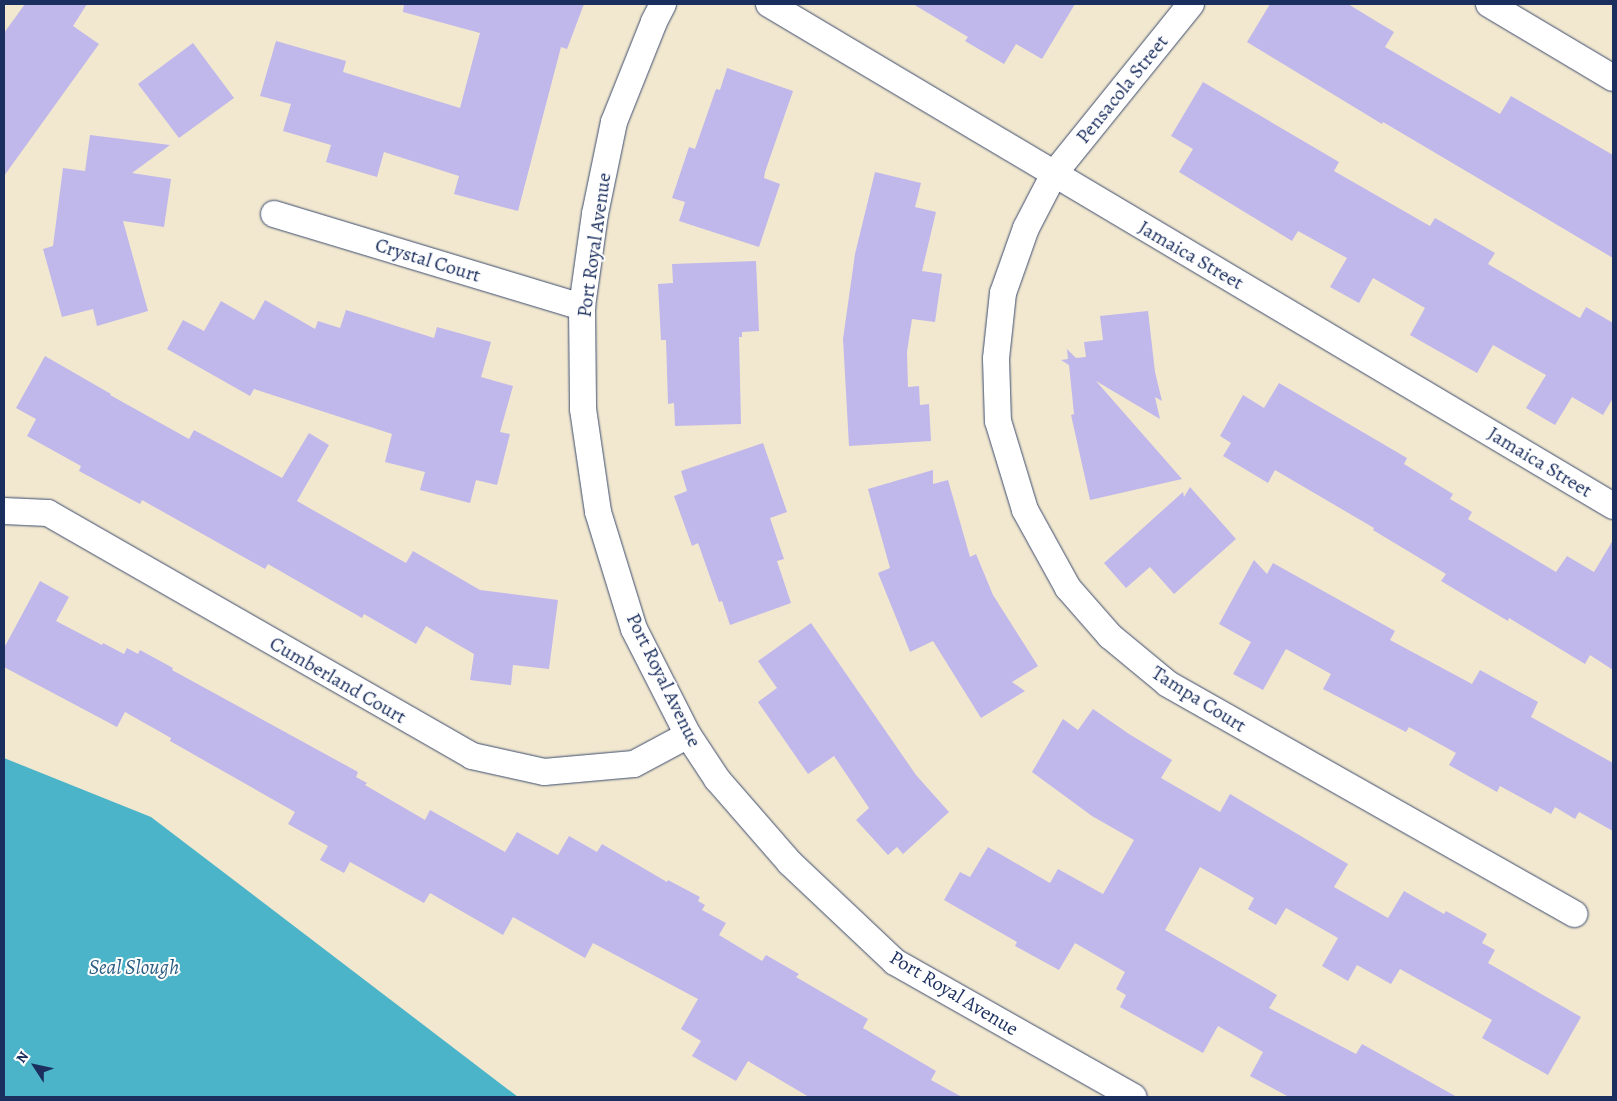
<!DOCTYPE html>
<html>
<head>
<meta charset="utf-8">
<style>
  body { margin:0 }
  #map { position:relative; width:1617px; height:1101px; overflow:hidden; background:#f2e8cf; font-family:Alegreya,serif }
  div>[style] { position:absolute }
  [style*='--x'] { left:calc(var(--x)*1px); top:calc(var(--y)*1px); width:calc(var(--w)*1px); rotate:calc(var(--a)*1deg) }
  .water>* { inset:0; background:#4bb4c9 }
  .building>* { inset:0; background:#c0b7eb }
  .roads { filter:drop-shadow(0 0 1px #3b4b6f) drop-shadow(0 0 1px #3b4b6f) }
  .street>* { height:26px; margin:-13px; padding:0 13px; transform-origin:13px; border-radius:13px; background:#fff }
  span { translate:-50% -50%; white-space:nowrap; text-align:center; line-height:1.15; -webkit-text-stroke:4px #fff; paint-order:stroke }
  .street-label { font-size:20px; color:#1b2f5e }
  .water-label { font-size:21px; color:#2c5e83; font-style:italic }
  .frame { position:absolute; inset:0; border:5px solid #1b2f5e; pointer-events:none }
  .north { position:absolute; left:10px; top:1041px; width:50px; height:50px; -webkit-text-stroke:4px #fff; paint-order:stroke; rotate:305deg; font-size:14px; font-weight:700; line-height:20px; text-align:center; color:#1b2f5e }
  .north::after { content:''; display:block; margin:auto; width:18px; height:22px; background:#1b2f5e; clip-path:polygon(50% 0,100% 100%,50% 72%,0 100%) }
</style>
</head>
<body>
<div id="map">
  <div class="water">
    <i style="clip-path:polygon(4px 758px,151px 817px,518px 1097px,4px 1097px)"></i>
  </div>
  <div class="building">
    <i style="clip-path:polygon(25px 4px,87px 4px,73px 26px,99px 44px,4px 176px,4px 33px)"></i>
    <i style="clip-path:polygon(404px 4px,584px 4px,567px 49px,561px 47px,518px 211px,454px 194px,459px 176px,384px 152px,377px 177px,326px 162px,331px 145px,283px 131px,291px 104px,260px 96px,276px 41px,346px 61px,343px 72px,460px 108px,480px 33px,403px 12px)"></i>
    <i style="clip-path:polygon(913px 4px,1075px 4px,1042px 59px,1016px 44px,1004px 64px,965px 41px,968px 37px)"></i>
    <i style="clip-path:polygon(1270px 4px,1348px 4px,1394px 32px,1385px 47px,1500px 114px,1511px 96px,1613px 155px,1613px 258px,1383px 122px,1382px 124px,1247px 42px)"></i>
    <i style="clip-path:polygon(193px 43px,234px 98px,179px 138px,138px 84px)"></i>
    <i style="clip-path:polygon(727px 68px,793px 91px,765px 172px,764px 178px,780px 184px,759px 247px,679px 221px,685px 202px,672px 198px,689px 147px,695px 149px,716px 89px,720px 90px)"></i>
    <i style="clip-path:polygon(1203px 82px,1339px 162px,1334px 171px,1430px 226px,1435px 218px,1495px 253px,1488px 264px,1580px 318px,1586px 307px,1613px 323px,1613px 398px,1603px 415px,1572px 397px,1555px 425px,1526px 408px,1546px 375px,1493px 345px,1477px 373px,1410px 335px,1425px 308px,1373px 278px,1359px 303px,1330px 287px,1347px 258px,1298px 231px,1292px 241px,1179px 172px,1193px 149px,1171px 136px)"></i>
    <i style="clip-path:polygon(90px 135px,170px 145px,132px 173px,171px 179px,164px 227px,123px 221px,148px 311px,97px 326px,93px 309px,62px 317px,43px 249px,53px 246px,63px 168px,85px 171px)"></i>
    <i style="clip-path:polygon(875px 172px,921px 183px,915px 207px,936px 212px,922px 271px,942px 274px,935px 322px,912px 319px,907px 352px,908px 387px,919px 386px,920px 405px,929px 404px,931px 441px,849px 446px,843px 339px,855px 254px)"></i>
    <i style="clip-path:polygon(756px 261px,759px 331px,742px 332px,742px 337px,739px 337px,741px 424px,675px 426px,674px 403px,668px 404px,666px 340px,661px 340px,658px 284px,673px 283px,672px 264px)"></i>
    <i style="clip-path:polygon(265px 300px,315px 329px,318px 321px,340px 328px,346px 310px,434px 338px,437px 327px,491px 342px,481px 377px,513px 386px,500px 432px,510px 434px,497px 485px,476px 480px,470px 503px,420px 490px,425px 472px,385px 462px,392px 434px,254px 389px,250px 396px,167px 349px,183px 320px,204px 331px,221px 301px,254px 320px)"></i>
    <i style="clip-path:polygon(1148px 311px,1155px 372px,1162px 401px,1155px 397px,1160px 419px,1096px 381px,1182px 479px,1090px 500px,1071px 415px,1074px 414px,1069px 365px,1061px 360px,1068px 359px,1067px 349px,1076px 358px,1086px 357px,1084px 342px,1103px 340px,1100px 316px)"></i>
    <i style="clip-path:polygon(45px 356px,111px 394px,110px 395px,189px 439px,194px 430px,282px 478px,309px 433px,329px 445px,297px 501px,406px 563px,413px 551px,480px 590px,558px 600px,549px 669px,513px 665px,511px 685px,470px 680px,474px 654px,426px 626px,416px 644px,364px 614px,362px 618px,268px 564px,265px 569px,142px 500px,140px 504px,79px 471px,81px 466px,27px 436px,36px 419px,16px 408px)"></i>
    <i style="clip-path:polygon(1279px 383px,1407px 458px,1404px 464px,1453px 494px,1450px 499px,1472px 512px,1468px 519px,1556px 572px,1567px 556px,1594px 572px,1613px 540px,1613px 670px,1590px 655px,1585px 664px,1509px 618px,1508px 621px,1441px 581px,1446px 574px,1373px 530px,1374px 528px,1275px 470px,1268px 483px,1223px 456px,1231px 443px,1220px 436px,1243px 395px,1264px 408px)"></i>
    <i style="clip-path:polygon(763px 443px,787px 512px,770px 518px,784px 559px,777px 561px,791px 603px,730px 625px,722px 601px,719px 602px,698px 543px,692px 546px,674px 496px,687px 491px,681px 471px)"></i>
    <i style="clip-path:polygon(933px 470px,933px 484px,948px 480px,970px 557px,976px 554px,993px 595px,1038px 666px,1012px 682px,1025px 691px,981px 718px,933px 641px,910px 652px,878px 573px,890px 568px,868px 489px)"></i>
    <i style="clip-path:polygon(1190px 487px,1236px 539px,1174px 594px,1150px 567px,1126px 588px,1104px 563px,1183px 492px,1184px 497px)"></i>
    <i style="clip-path:polygon(1254px 560px,1267px 574px,1273px 563px,1395px 631px,1390px 640px,1472px 684px,1480px 670px,1538px 702px,1531px 717px,1613px 763px,1613px 831px,1579px 812px,1575px 819px,1555px 807px,1551px 814px,1500px 786px,1497px 792px,1449px 765px,1456px 753px,1409px 727px,1406px 732px,1323px 689px,1331px 674px,1286px 649px,1263px 690px,1233px 674px,1251px 642px,1219px 624px)"></i>
    <i style="clip-path:polygon(40px 581px,69px 597px,56px 621px,102px 645px,103px 643px,124px 654px,127px 648px,138px 654px,140px 650px,173px 668px,172px 670px,358px 772px,356px 777px,367px 783px,365px 785px,425px 820px,430px 810px,505px 852px,517px 832px,558px 855px,569px 836px,597px 852px,602px 844px,667px 882px,668px 880px,700px 897px,698px 901px,705px 905px,702px 910px,726px 923px,719px 935px,762px 961px,766px 955px,799px 974px,796px 977px,868px 1019px,863px 1028px,936px 1071px,931px 1080px,962px 1097px,809px 1097px,748px 1061px,736px 1081px,692px 1056px,701px 1041px,681px 1029px,698px 999px,593px 943px,585px 958px,513px 917px,503px 935px,430px 893px,424px 903px,350px 862px,344px 873px,320px 860px,328px 846px,288px 824px,295px 812px,170px 741px,171px 738px,125px 712px,117px 727px,4px 667px,4px 648px)"></i>
    <i style="clip-path:polygon(811px 623px,916px 775px,949px 812px,903px 854px,897px 847px,888px 855px,856px 820px,869px 808px,834px 756px,808px 774px,758px 702px,777px 688px,758px 661px)"></i>
    <i style="clip-path:polygon(1093px 709px,1129px 734px,1172px 760px,1161px 778px,1220px 812px,1230px 794px,1348px 864px,1334px 887px,1388px 918px,1404px 891px,1444px 914px,1446px 911px,1487px 934px,1482px 943px,1495px 950px,1488px 963px,1581px 1017px,1548px 1075px,1482px 1038px,1492px 1020px,1400px 969px,1391px 984px,1357px 965px,1348px 981px,1322px 966px,1338px 938px,1286px 908px,1276px 925px,1248px 909px,1254px 898px,1200px 867px,1165px 930px,1277px 995px,1269px 1008px,1356px 1054px,1362px 1044px,1457px 1097px,1289px 1097px,1250px 1076px,1263px 1052px,1218px 1026px,1203px 1053px,1120px 1007px,1126px 995px,1116px 989px,1125px 972px,1075px 943px,1059px 970px,1015px 946px,1017px 942px,944px 900px,960px 872px,970px 877px,988px 847px,1050px 883px,1058px 869px,1103px 894px,1134px 840px,1092px 816px,1032px 772px,1063px 719px,1078px 730px)"></i>
  </div>
  <div class="roads">
    <div class="street">
      <i style="--x:663;--y:4;--w:20;--a:117"></i>
      <i style="--x:654;--y:22;--w:108;--a:111.8"></i>
      <i style="--x:614;--y:122;--w:94;--a:101.7"></i>
      <i style="--x:595;--y:214;--w:94;--a:98"></i>
      <i style="--x:582;--y:307;--w:102;--a:89.4"></i>
      <i style="--x:583;--y:409;--w:104;--a:81.7"></i>
      <i style="--x:598;--y:512;--w:122;--a:72.9"></i>
      <i style="--x:634;--y:629;--w:119;--a:63"></i>
      <i style="--x:688;--y:735;--w:53;--a:56.6"></i>
      <i style="--x:717;--y:779;--w:111;--a:49"></i>
      <i style="--x:790;--y:863;--w:144;--a:43.3"></i>
      <i style="--x:895;--y:962;--w:274;--a:29.5"></i>
      <i style="--x:769;--y:4;--w:982;--a:30.74"></i>
      <i style="--x:1191;--y:4;--w:218;--a:128.9"></i>
      <i style="--x:1054;--y:174;--w:61;--a:117.4"></i>
      <i style="--x:1026;--y:228;--w:69;--a:109.5"></i>
      <i style="--x:1003;--y:293;--w:66;--a:96.1"></i>
      <i style="--x:996;--y:359;--w:62;--a:88.2"></i>
      <i style="--x:998;--y:421;--w:93;--a:73.1"></i>
      <i style="--x:1025;--y:510;--w:89;--a:61.1"></i>
      <i style="--x:1068;--y:588;--w:64;--a:48.8"></i>
      <i style="--x:1110;--y:636;--w:75;--a:39.6"></i>
      <i style="--x:1168;--y:684;--w:467;--a:29.5"></i>
      <i style="--x:1489;--y:4;--w:144;--a:30.8"></i>
      <i style="--x:274;--y:214;--w:322;--a:16.8"></i>
      <i style="--x:4;--y:511;--w:44;--a:2.6"></i>
      <i style="--x:48;--y:513;--w:489;--a:29.8"></i>
      <i style="--x:472;--y:756;--w:74;--a:12.5"></i>
      <i style="--x:544;--y:772;--w:90;--a:-5.1"></i>
      <i style="--x:634;--y:764;--w:61;--a:-28.2"></i>
    </div>
  </div>
  <div class="street-label">
    <span style="left:1122px;top:89px;rotate:-51deg">Pensacola Street</span>
    <span style="left:594px;top:245px;rotate:-82deg">Port Royal Avenue</span>
    <span style="left:1191px;top:255px;rotate:30deg">Jamaica Street</span>
    <span style="left:428px;top:260px;rotate:17deg">Crystal Court</span>
    <span style="left:1540px;top:462px;rotate:31deg">Jamaica Street</span>
    <span style="left:338px;top:680px;rotate:30deg">Cumberland Court</span>
    <span style="left:664px;top:680px;rotate:64deg">Port Royal Avenue</span>
    <span style="left:1199px;top:699px;rotate:32deg">Tampa Court</span>
    <span style="left:954px;top:993px;rotate:31deg">Port Royal Avenue</span>
  </div>
  <div class="water-label">
    <span style="left:134px;top:967px">Seal Slough</span>
  </div>
  <div class="frame"></div>
  <div class="north">N</div>
</div>
</body>
</html>
